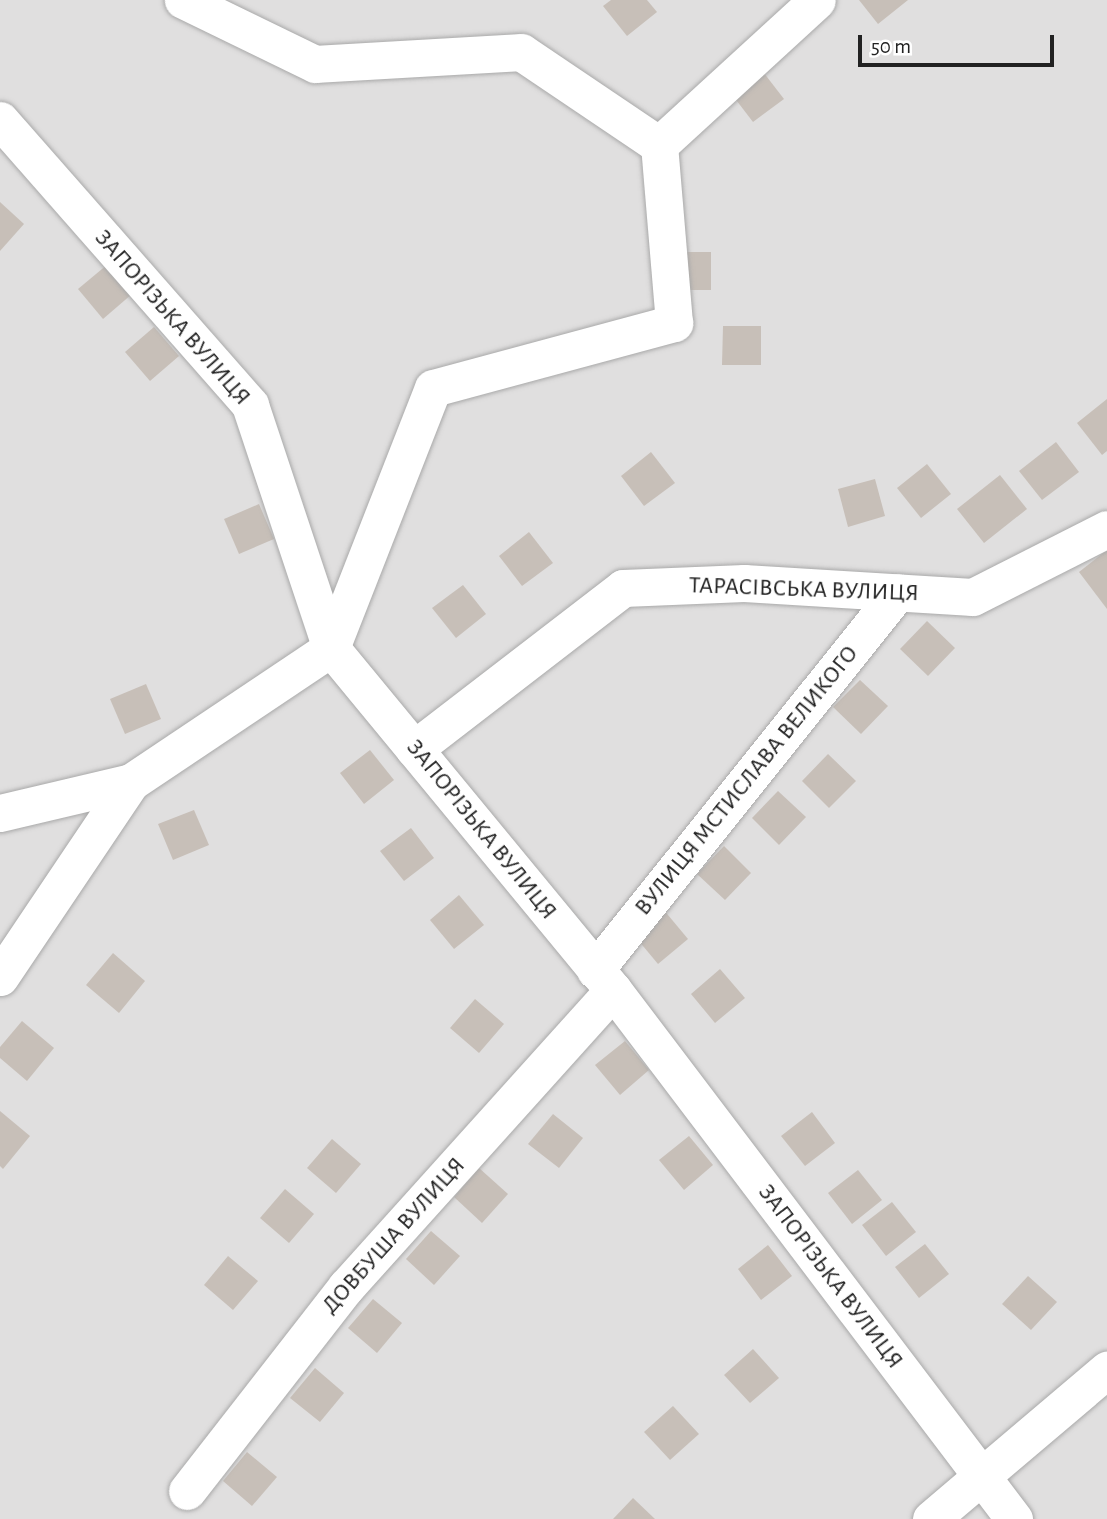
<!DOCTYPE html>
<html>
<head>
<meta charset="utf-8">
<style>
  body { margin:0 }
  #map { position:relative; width:1107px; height:1519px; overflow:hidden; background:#f2efe9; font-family:"Alegreya Sans",sans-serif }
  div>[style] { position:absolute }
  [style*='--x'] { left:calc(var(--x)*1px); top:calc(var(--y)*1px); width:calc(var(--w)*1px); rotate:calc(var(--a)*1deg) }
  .residential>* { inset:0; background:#e0dfdf }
  .building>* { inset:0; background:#c7bfb8 }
  .roads { filter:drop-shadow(0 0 2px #a9a9a9) drop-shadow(0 0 2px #a9a9a9) }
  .minor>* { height:37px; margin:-18.5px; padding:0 18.5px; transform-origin:18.5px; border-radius:18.5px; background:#fff }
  span { translate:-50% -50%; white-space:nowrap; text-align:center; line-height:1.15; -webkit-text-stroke:5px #fff; paint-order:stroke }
  .street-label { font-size:24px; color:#222 }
  .scale { position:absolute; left:858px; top:35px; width:196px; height:32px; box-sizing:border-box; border:4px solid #222; border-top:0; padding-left:9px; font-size:21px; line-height:24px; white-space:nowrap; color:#222; -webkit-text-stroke:5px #fff; paint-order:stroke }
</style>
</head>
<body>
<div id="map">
  <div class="residential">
    <i style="clip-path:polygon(0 0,1107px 0,1107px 1519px,0 1519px)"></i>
  </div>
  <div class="building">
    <i style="clip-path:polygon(611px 0,647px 0,657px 12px,627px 36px,603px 6px)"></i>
    <i style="clip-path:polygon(859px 0,908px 0,878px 24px)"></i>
    <i style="clip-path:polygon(760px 68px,784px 99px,753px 122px,730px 92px)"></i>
    <i style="clip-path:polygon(0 202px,24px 224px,0 251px)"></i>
    <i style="clip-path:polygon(673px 252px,711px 252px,711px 290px,672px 290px)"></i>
    <i style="clip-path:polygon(108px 264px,132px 294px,103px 319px,78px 289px)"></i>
    <i style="clip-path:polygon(723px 326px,761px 326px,761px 365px,722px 365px)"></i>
    <i style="clip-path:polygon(154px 327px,179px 356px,150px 381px,125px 352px)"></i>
    <i style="clip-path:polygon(1107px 399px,1107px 451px,1102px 455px,1077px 423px)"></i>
    <i style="clip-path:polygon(1056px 442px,1079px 472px,1042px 500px,1019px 471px)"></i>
    <i style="clip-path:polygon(651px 452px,675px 483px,644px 506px,621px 476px)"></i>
    <i style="clip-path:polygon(927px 464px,951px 494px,921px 518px,897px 488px)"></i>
    <i style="clip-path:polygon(1000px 475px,1027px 509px,984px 543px,957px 509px)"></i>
    <i style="clip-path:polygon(875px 479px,885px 516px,848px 527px,838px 489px)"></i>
    <i style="clip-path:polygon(259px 504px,274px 539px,239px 554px,224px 519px)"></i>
    <i style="clip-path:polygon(529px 532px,553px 563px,522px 586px,499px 556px)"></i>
    <i style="clip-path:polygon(1107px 550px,1107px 609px,1079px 572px)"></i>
    <i style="clip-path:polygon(463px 585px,486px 614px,456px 638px,432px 608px)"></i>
    <i style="clip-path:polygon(927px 621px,955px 648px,928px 676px,900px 649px)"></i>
    <i style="clip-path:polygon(860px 680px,888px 706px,861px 734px,833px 707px)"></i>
    <i style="clip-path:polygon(146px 684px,161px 719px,125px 734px,110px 699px)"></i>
    <i style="clip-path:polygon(370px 750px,394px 780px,364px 804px,340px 773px)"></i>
    <i style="clip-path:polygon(828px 754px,856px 781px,829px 808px,802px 781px)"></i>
    <i style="clip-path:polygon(778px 791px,806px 817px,779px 845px,752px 818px)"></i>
    <i style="clip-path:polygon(194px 810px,209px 845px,173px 860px,158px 824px)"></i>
    <i style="clip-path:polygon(411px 828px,434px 858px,404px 881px,380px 851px)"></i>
    <i style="clip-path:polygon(724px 846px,751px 873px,725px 900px,697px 874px)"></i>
    <i style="clip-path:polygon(459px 895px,484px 925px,454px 949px,430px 920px)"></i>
    <i style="clip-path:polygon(663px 909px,688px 939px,658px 964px,633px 934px)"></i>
    <i style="clip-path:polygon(113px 953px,145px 981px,119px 1013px,86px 985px)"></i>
    <i style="clip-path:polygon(720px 969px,745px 998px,715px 1023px,691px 994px)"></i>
    <i style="clip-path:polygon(475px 999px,504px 1024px,479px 1053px,450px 1028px)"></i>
    <i style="clip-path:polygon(22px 1021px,54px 1048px,27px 1081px,0 1058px,0 1047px)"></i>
    <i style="clip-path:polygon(625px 1041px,649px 1070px,620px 1095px,595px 1065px)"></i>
    <i style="clip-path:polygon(0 1111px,30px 1136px,3px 1169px,0 1166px)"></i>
    <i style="clip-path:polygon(812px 1112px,835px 1143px,805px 1166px,781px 1136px)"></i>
    <i style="clip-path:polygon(553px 1114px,583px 1138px,559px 1168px,528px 1144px)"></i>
    <i style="clip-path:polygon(689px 1136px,713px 1165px,684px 1190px,659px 1160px)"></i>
    <i style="clip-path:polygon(332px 1139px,361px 1164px,336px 1193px,307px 1168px)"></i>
    <i style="clip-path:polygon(479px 1168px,508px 1194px,482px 1223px,454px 1197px)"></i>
    <i style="clip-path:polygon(858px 1170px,882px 1200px,852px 1224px,828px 1193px)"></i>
    <i style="clip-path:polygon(285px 1189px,314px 1214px,289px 1243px,260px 1218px)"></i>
    <i style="clip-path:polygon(892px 1202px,916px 1232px,886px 1256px,862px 1225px)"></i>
    <i style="clip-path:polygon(431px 1231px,460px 1256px,434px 1285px,406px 1259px)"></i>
    <i style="clip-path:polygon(925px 1244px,949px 1274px,919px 1298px,895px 1267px)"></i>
    <i style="clip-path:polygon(768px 1245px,792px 1276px,761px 1300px,738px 1269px)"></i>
    <i style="clip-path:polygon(228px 1256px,258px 1281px,233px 1310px,204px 1285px)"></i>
    <i style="clip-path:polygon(1028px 1276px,1057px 1302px,1031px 1330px,1002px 1304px)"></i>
    <i style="clip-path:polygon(373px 1299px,402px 1323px,377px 1353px,348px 1328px)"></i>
    <i style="clip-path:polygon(753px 1349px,779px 1378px,750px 1403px,724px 1375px)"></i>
    <i style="clip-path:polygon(315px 1368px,344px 1393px,320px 1422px,290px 1398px)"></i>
    <i style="clip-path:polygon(673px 1406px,699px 1434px,670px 1460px,644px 1432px)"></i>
    <i style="clip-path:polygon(247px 1452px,277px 1477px,252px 1506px,223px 1481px)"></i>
    <i style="clip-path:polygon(633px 1498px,655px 1519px,613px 1519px)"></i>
  </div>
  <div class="roads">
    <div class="minor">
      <i style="--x:0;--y:120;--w:379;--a:48.7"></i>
      <i style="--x:250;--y:405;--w:256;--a:71.6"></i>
      <i style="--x:331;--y:648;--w:443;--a:50.5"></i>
      <i style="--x:613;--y:990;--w:664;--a:52.84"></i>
      <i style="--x:659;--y:145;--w:214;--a:-42.5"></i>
      <i style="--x:414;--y:749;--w:264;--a:-37.6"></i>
      <i style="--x:623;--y:588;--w:121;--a:-2.4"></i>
      <i style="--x:744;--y:583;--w:229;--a:3.5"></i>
      <i style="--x:973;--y:597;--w:150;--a:-26.9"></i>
      <i style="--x:0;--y:813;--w:135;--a:-13.3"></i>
      <i style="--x:595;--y:970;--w:484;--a:-51.3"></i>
      <i style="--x:0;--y:977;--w:235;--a:-56.1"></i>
      <i style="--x:131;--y:782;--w:241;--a:-33.8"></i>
      <i style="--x:331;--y:648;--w:279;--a:-68.6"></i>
      <i style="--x:433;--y:388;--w:250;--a:-15.1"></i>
      <i style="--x:674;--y:323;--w:179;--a:-94.8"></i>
      <i style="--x:659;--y:145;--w:166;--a:-146"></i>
      <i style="--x:521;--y:52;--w:206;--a:176.7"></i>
      <i style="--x:315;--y:64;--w:147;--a:-154.1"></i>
      <i style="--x:187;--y:1491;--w:259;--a:-52.1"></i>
      <i style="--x:346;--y:1287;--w:399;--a:-48"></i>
      <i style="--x:931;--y:1519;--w:231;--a:-40.3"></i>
    </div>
  </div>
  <div class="street-label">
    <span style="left:172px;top:318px;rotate:49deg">ЗАПОРІЗЬКА ВУЛИЦЯ</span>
    <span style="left:804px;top:590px;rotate:2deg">ТАРАСІВСЬКА ВУЛИЦЯ</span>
    <span style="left:747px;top:781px;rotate:-51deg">ВУЛИЦЯ МСТИСЛАВА ВЕЛИКОГО</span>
    <span style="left:481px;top:830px;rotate:51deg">ЗАПОРІЗЬКА ВУЛИЦЯ</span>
    <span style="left:394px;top:1236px;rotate:-48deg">ДОВБУША ВУЛИЦЯ</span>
    <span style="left:830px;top:1277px;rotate:53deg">ЗАПОРІЗЬКА ВУЛИЦЯ</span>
  </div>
  <div class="scale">50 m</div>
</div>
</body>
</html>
